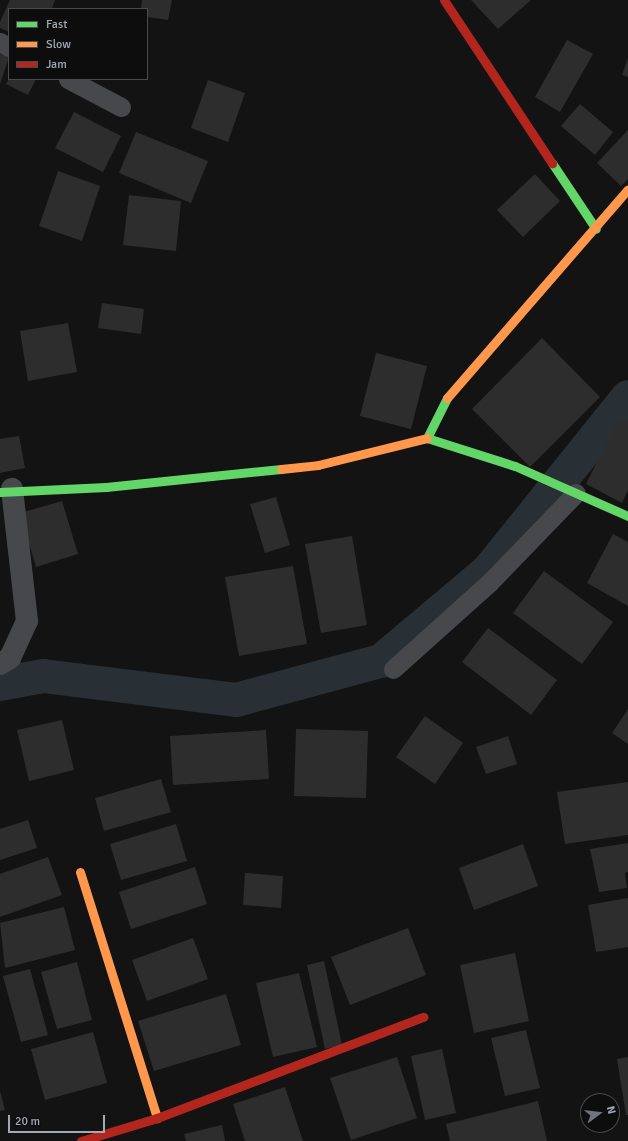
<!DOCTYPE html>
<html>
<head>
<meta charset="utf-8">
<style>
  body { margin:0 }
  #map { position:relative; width:628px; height:1141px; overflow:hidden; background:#131313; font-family:Signika,sans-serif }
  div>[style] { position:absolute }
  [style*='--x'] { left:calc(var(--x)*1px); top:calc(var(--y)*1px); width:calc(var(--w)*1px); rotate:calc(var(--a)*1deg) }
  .canal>* { height:34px; margin:-17px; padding:0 17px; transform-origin:17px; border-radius:17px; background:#283036 }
  .building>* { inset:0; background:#2d2d2e }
  .lane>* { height:19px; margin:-9.5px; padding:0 9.5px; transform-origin:9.5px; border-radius:9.5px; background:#47484c }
  .street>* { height:22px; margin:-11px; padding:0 11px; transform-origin:11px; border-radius:11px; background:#47484c }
  .fast>* { height:9px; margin:-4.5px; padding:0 4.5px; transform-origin:4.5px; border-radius:4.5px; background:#63d668 }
  .slow>* { height:9px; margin:-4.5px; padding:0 4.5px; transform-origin:4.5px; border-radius:4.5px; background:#ff974d }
  .jam>* { height:9px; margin:-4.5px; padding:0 4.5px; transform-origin:4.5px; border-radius:4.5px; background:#b3261e }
  span { translate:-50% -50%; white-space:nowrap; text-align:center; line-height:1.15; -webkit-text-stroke:3px #0d0d0e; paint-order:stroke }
  .legend { position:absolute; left:8px; top:8px; width:140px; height:72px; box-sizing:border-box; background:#0d0d0e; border:1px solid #494b50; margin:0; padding:5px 7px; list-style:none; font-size:12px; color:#a3a9b4 }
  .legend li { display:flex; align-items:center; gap:8px; height:20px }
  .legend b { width:20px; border:1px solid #494b50 }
  .north { position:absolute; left:580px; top:1093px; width:40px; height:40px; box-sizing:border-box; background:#0d0d0e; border:1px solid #494b50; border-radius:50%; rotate:75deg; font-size:11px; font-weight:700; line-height:16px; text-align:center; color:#a3a9b4 }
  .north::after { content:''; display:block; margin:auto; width:14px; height:18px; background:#71747c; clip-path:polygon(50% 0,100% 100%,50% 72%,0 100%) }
  .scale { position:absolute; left:8px; top:1115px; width:97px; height:18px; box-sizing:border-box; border:2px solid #a3a9b4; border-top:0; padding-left:5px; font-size:12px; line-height:14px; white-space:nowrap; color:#a3a9b4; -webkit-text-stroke:3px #0d0d0e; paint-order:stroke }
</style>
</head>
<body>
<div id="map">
  <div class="canal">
    <i style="--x:0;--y:684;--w:44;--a:-10.5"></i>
    <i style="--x:43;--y:676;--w:194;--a:7.1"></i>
    <i style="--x:236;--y:700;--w:150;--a:-15.1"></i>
    <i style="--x:381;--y:661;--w:140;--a:-40.1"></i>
    <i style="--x:488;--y:571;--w:223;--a:-51.2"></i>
  </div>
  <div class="building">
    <i style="clip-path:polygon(10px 0,55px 0,52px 8px,55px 9px,9px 9px,9px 32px,0 28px,0 22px)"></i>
    <i style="clip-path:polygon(142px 0,172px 0,168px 20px,147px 17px,147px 9px,141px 9px)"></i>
    <i style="clip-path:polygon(471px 0,531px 0,498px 29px)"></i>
    <i style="clip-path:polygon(567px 40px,593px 54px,560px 112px,535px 97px)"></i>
    <i style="clip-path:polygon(0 53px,9px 57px,0 84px)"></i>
    <i style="clip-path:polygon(628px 58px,628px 77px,622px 75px)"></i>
    <i style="clip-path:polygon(9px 79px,36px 79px,28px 95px,6px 84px)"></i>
    <i style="clip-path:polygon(208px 80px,245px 93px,228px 142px,191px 128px)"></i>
    <i style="clip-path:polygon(580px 104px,613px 132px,595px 155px,561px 126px)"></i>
    <i style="clip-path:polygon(74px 112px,121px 136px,103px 172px,55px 148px)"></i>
    <i style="clip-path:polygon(628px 130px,628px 179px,621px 186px,597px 163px)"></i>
    <i style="clip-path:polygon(136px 132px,208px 161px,191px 203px,119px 173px)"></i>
    <i style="clip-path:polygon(58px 171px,100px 186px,82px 241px,39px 226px)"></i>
    <i style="clip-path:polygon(535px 174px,560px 201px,523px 237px,497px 210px)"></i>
    <i style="clip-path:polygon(129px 195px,181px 201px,176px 251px,123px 245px)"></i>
    <i style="clip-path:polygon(102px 303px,144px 309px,141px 334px,98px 328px)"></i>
    <i style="clip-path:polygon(68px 323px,77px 372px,28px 381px,20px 331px)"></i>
    <i style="clip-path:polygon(542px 338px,600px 397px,530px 467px,472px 409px)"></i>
    <i style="clip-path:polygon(376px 353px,427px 366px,411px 429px,360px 416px)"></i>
    <i style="clip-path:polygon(619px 418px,628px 422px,628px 490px,622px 503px,586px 484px)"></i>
    <i style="clip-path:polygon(19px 436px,25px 468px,0 473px,0 439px)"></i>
    <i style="clip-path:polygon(276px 497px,290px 545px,265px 553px,250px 504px)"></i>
    <i style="clip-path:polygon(62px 501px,78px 554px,36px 567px,20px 513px)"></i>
    <i style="clip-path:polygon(613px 534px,628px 542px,628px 606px,587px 583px)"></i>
    <i style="clip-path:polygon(352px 536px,367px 625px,321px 633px,305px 544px)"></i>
    <i style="clip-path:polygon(293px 566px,307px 644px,239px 656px,225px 577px)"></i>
    <i style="clip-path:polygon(544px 571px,613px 622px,582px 664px,513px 613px)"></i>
    <i style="clip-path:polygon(488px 628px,557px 680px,531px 715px,462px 662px)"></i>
    <i style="clip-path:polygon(628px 709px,628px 744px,612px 733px)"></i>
    <i style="clip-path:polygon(425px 716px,463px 743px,435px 784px,396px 757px)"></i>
    <i style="clip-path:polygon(62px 720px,74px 770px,29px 781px,17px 730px)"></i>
    <i style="clip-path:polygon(296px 729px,368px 731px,366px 798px,294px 796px)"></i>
    <i style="clip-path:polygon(266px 730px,269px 779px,173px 785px,170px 736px)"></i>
    <i style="clip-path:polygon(508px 736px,517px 764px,486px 774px,476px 747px)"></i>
    <i style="clip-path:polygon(161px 779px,171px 812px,104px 831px,95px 798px)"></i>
    <i style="clip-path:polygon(628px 782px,628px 835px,565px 844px,557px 792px)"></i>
    <i style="clip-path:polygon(28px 820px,37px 848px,0 860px,0 829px)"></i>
    <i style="clip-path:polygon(176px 824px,187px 861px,121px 880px,110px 844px)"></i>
    <i style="clip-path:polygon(628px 843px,628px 872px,625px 873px,627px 888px,599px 892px,590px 849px)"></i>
    <i style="clip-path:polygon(523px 844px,538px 886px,474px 910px,459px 868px)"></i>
    <i style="clip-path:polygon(48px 857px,62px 895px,0 917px,0 874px)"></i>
    <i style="clip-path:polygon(195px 867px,207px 904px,131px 929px,119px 892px)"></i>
    <i style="clip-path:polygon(245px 873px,283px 876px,281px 908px,243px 905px)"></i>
    <i style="clip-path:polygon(628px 898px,628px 947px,596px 952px,588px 905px)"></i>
    <i style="clip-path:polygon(64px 907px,75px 950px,5px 968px,0 923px)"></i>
    <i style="clip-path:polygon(408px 928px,426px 975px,350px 1005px,331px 957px)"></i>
    <i style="clip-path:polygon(193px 938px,208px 979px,147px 1001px,132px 960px)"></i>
    <i style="clip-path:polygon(515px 953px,529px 1021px,474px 1033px,460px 965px)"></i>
    <i style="clip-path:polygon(324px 961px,342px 1045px,325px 1049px,307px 965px)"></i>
    <i style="clip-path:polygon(77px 962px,92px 1020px,57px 1029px,41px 972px)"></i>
    <i style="clip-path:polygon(30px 969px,48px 1035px,21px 1042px,3px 976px)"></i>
    <i style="clip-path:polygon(299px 973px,317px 1047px,273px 1057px,256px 983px)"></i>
    <i style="clip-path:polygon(226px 994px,241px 1045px,154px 1071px,138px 1021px)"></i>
    <i style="clip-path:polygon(526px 1030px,540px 1088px,505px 1096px,491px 1038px)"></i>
    <i style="clip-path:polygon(93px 1032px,107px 1083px,45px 1100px,31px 1049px)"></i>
    <i style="clip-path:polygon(442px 1049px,456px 1113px,425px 1120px,411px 1056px)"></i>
    <i style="clip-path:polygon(397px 1057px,417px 1118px,351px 1140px,330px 1078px)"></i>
    <i style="clip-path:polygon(628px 1057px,628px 1115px,626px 1115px,617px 1059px)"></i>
    <i style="clip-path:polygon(285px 1087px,303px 1141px,245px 1141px,233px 1104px)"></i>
    <i style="clip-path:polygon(0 1091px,5px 1110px,0 1111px)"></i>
    <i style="clip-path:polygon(538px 1101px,547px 1141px,450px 1141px,446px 1124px)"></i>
    <i style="clip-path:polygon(222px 1125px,225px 1141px,186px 1141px,184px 1134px)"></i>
  </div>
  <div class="lane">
    <i style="--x:0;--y:42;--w:10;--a:29"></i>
    <i style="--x:68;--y:79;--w:60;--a:27.8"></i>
    <i style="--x:393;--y:669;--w:129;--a:-41.9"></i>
    <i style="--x:489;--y:583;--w:125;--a:-46"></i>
  </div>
  <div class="street">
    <i style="--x:0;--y:664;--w:12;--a:-31"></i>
    <i style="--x:10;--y:658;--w:41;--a:-65.3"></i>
    <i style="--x:27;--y:621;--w:133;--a:-96.5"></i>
  </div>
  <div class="fast">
    <i style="--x:552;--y:163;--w:79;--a:56.3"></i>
    <i style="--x:447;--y:398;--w:45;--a:116.6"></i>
    <i style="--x:427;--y:438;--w:92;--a:17.7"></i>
    <i style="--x:515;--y:466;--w:124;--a:23.9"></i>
    <i style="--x:0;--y:492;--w:106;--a:-2.7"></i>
    <i style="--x:106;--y:487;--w:176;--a:-5.9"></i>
  </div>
  <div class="slow">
    <i style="--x:447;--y:398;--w:276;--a:-49.1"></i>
    <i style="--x:281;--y:469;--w:37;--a:-6"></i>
    <i style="--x:318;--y:465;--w:112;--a:-13.9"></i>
    <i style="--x:80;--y:872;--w:258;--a:72.6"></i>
  </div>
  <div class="jam">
    <i style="--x:444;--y:0;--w:196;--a:56.5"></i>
    <i style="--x:81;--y:1141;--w:79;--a:-16.8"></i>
    <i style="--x:157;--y:1118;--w:285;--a:-20.8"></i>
  </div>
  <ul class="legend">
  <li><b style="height:5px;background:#63d668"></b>Fast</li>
  <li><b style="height:5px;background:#ff974d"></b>Slow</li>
  <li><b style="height:5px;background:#b3261e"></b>Jam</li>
  </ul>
  <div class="north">N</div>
  <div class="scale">20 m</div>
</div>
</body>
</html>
